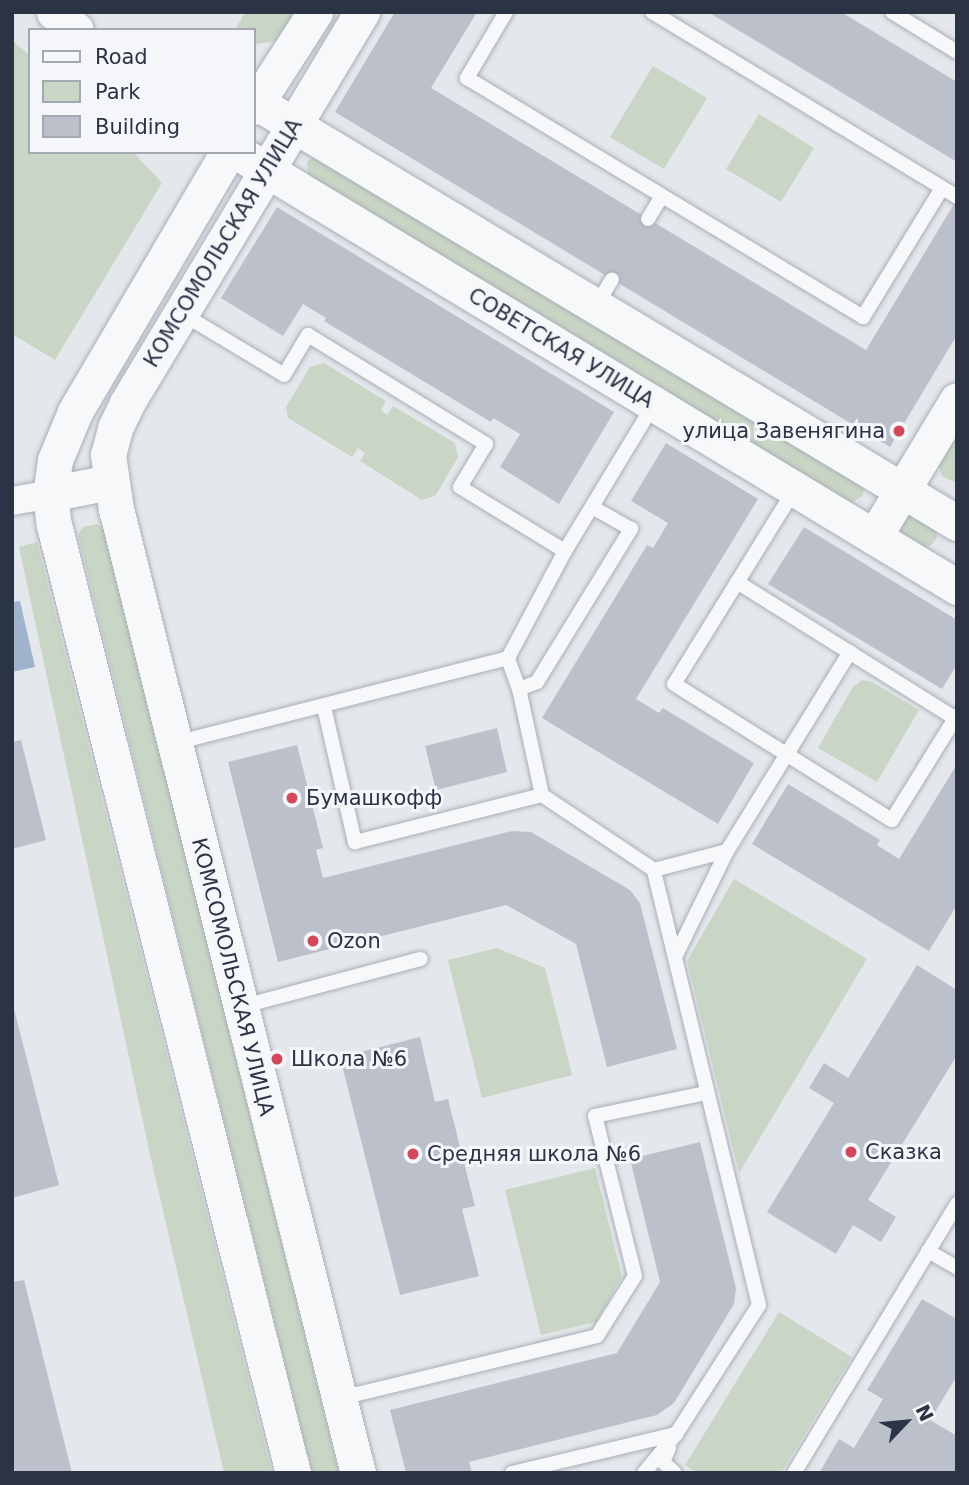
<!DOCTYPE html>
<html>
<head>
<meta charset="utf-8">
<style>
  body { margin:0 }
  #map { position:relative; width:969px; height:1485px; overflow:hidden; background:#e4e7ec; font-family:"DejaVu Sans",sans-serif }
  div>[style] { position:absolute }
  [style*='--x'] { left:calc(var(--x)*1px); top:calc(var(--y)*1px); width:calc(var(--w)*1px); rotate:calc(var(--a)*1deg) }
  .green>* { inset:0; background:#c9d6c5 }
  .water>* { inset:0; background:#9fb4cc }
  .building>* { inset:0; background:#bbc0ca }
  .roads { filter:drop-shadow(0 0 2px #a9aeb7) drop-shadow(0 0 2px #a9aeb7) }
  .service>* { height:14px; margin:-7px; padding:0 7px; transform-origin:7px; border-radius:7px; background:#f7f8fa }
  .minor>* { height:28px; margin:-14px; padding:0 14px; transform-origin:14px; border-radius:14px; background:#f7f8fa }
  .tertiary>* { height:35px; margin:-17.5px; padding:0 17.5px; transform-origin:17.5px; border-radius:17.5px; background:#f7f8fa }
  .dots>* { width:19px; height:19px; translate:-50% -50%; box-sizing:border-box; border:4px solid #f4f6f9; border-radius:50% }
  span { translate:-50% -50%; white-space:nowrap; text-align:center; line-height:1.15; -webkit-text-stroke:6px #f4f6f9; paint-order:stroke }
  .street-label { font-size:21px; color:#2b3445 }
  .poi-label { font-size:21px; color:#2b3445 }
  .right { translate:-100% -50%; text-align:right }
  .left { translate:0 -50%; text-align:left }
  .frame { position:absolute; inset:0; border:14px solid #2b3445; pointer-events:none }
  .legend { position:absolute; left:28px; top:28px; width:228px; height:126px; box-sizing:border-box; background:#f4f6f9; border:2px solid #a4a8b1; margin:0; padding:9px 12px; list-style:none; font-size:21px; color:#2b3445 }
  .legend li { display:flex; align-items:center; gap:14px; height:35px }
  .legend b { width:35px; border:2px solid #a4a8b1 }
  .north { position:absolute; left:871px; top:1387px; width:70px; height:70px; -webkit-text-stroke:5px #f4f6f9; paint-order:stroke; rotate:64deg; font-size:19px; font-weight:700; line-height:28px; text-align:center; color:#2b3445 }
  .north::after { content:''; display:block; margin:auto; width:24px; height:32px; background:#2b3445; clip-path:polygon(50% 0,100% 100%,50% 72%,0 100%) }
</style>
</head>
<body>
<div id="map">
  <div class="green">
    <i style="clip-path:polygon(245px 12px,303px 12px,278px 41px,254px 44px,254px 30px,235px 30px)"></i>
    <i style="clip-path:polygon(12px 40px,30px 56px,30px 152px,133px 152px,162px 183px,55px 360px,12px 334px)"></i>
    <i style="clip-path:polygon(653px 66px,707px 98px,664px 169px,610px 137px)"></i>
    <i style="clip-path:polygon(759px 114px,814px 148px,781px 202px,726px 169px)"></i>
    <i style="clip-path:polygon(316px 154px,864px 484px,863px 496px,850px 503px,308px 178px,307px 162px)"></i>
    <i style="clip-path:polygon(324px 363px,386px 401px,381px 410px,387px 415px,393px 406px,455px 443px,458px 457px,436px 495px,422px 500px,360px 461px,365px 453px,358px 448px,352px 457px,288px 418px,286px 407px,310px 367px)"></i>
    <i style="clip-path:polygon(957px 430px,957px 482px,954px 482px,942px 476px,938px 466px)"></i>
    <i style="clip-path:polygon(907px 510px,936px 528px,937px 538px,930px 546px,925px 548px,898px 536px,894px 519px)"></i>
    <i style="clip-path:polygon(97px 524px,105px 530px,339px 1473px,312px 1473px,78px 535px,83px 527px)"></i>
    <i style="clip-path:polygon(37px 542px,272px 1473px,224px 1473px,151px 1159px,19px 547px)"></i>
    <i style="clip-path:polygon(862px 680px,872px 682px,919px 710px,877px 782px,818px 748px,853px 687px)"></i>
    <i style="clip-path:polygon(734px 879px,867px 959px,739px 1173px,687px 961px)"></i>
    <i style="clip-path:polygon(497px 948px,545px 968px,572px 1075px,482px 1098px,448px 960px)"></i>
    <i style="clip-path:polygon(595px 1168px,622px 1277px,596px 1322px,541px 1335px,505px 1190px)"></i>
    <i style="clip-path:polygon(779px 1312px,852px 1357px,781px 1473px,697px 1473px,685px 1465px)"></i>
  </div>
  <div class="water">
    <i style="clip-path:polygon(20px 601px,35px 667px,12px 672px,12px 602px)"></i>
  </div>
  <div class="building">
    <i style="clip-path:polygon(395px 12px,477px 12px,431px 88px,866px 350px,957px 199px,957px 335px,890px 447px,335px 112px)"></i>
    <i style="clip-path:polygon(708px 12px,841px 12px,957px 82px,957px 162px)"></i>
    <i style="clip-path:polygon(277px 207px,614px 412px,559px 504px,500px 467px,520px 434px,493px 418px,491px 422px,324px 321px,326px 318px,303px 304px,283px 336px,221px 298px)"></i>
    <i style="clip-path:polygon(666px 443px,758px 499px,636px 699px,659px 713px,663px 708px,754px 763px,718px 824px,542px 718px,647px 545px,653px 548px,668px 523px,631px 501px)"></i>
    <i style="clip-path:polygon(804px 527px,957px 620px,957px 664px,942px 689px,768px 584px)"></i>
    <i style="clip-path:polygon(497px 728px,507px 772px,436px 790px,425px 746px)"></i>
    <i style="clip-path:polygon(21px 740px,46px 840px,12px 849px,12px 742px)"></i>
    <i style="clip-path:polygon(297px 745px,323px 848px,316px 850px,323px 878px,512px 831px,531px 832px,630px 890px,640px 903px,677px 1049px,607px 1067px,576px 944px,506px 905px,278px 962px,228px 762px)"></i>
    <i style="clip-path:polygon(957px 764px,957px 905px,929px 951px,752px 844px,788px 784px,880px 840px,877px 845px,899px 859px)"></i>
    <i style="clip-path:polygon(917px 965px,957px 990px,957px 1055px,868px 1200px,896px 1217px,881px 1242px,853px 1225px,836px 1254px,767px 1212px,834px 1103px,809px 1088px,824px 1063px,848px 1078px)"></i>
    <i style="clip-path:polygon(12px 1001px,59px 1185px,12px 1198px)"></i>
    <i style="clip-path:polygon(420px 1037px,435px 1102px,448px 1099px,475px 1206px,462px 1209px,479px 1276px,400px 1295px,340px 1057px)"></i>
    <i style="clip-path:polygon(700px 1142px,736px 1288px,734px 1304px,674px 1403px,657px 1415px,469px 1462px,472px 1473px,406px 1473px,390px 1410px,617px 1353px,660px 1282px,630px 1159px)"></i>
    <i style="clip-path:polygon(24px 1280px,72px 1473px,15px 1473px,12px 1462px,12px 1282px)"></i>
    <i style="clip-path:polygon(922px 1299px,957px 1319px,957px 1376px,930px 1420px,957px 1436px,957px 1473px,819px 1473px,839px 1439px,854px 1448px,883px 1399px,867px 1390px)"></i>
  </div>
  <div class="roads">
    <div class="service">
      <i style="--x:506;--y:12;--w:77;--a:120.6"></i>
      <i style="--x:467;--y:78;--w:463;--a:31.1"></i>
      <i style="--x:863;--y:317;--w:151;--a:-58.5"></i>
      <i style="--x:652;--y:12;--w:357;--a:31.2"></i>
      <i style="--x:892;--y:12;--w:76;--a:31.6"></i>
      <i style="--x:648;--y:219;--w:27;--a:-59"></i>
      <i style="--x:596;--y:306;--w:31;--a:-59"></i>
      <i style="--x:181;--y:313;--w:120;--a:31"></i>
      <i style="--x:284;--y:375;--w:47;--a:-59"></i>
      <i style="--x:308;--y:335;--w:209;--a:31.5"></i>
      <i style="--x:486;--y:444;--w:50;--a:121.2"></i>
      <i style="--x:460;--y:487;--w:123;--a:31.4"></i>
      <i style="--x:795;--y:489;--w:229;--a:121.8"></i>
      <i style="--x:674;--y:684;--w:257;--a:32"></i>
      <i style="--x:892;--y:820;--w:123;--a:-58.2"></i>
      <i style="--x:737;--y:582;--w:257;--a:32"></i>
      <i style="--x:519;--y:689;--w:19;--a:-21"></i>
      <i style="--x:537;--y:682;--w:180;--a:-58.4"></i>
      <i style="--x:631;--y:529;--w:45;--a:-150.6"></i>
      <i style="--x:324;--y:707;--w:139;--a:77.1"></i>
      <i style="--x:355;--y:842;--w:193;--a:-14.1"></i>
      <i style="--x:175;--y:743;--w:344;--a:-14.3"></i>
      <i style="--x:654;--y:870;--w:75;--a:-14.6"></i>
      <i style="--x:676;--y:955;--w:116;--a:-63.9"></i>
      <i style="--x:727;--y:851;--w:234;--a:-58.3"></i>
      <i style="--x:240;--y:1007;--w:187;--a:-14.9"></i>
      <i style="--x:928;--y:1251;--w:34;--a:30"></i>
      <i style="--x:341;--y:1398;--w:263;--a:-13.6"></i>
      <i style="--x:597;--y:1336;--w:71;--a:-57.7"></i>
      <i style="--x:635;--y:1276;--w:165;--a:-104"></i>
      <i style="--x:595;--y:1116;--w:113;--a:-11.7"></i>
      <i style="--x:669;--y:1448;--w:15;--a:113"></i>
      <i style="--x:663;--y:1462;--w:16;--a:43"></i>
      <i style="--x:512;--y:1473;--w:169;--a:-13.4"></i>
      <i style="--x:644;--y:1473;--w:50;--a:-50.6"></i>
      <i style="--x:676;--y:1434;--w:153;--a:-57.2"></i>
      <i style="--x:759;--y:1305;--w:447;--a:-103.6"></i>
      <i style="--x:654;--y:870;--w:135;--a:-146.2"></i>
      <i style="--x:542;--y:795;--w:108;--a:-102.2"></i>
      <i style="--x:519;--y:689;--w:33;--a:-110"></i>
      <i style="--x:508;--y:658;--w:121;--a:-62"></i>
      <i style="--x:565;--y:551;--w:172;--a:-58.8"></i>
      <i style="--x:794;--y:1473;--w:315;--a:-58.8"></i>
    </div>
    <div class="minor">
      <i style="--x:12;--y:501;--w:39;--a:-10"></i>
    </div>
    <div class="tertiary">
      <i style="--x:54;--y:12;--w:28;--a:39"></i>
      <i style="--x:254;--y:101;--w:820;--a:30.98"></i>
      <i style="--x:254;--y:107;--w:113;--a:-57.3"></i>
      <i style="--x:228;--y:152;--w:302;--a:120.5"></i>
      <i style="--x:75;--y:412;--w:52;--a:112.6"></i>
      <i style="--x:55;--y:460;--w:34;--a:98"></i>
      <i style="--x:50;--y:494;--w:31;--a:83"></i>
      <i style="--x:54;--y:525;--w:978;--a:75.85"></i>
      <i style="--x:247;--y:158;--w:830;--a:31.14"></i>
      <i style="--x:50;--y:494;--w:60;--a:-11.5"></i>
      <i style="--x:874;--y:537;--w:160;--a:-58.8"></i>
      <i style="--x:358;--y:1473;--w:994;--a:-104.09"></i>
      <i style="--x:116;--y:509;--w:55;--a:-98.4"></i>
      <i style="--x:108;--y:455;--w:28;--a:-75"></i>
      <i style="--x:115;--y:428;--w:28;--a:-64"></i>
      <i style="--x:127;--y:403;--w:456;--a:-59"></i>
    </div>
  </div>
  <div class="dots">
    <i style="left:899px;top:431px;background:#d1495b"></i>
    <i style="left:292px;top:798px;background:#d1495b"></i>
    <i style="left:313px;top:941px;background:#d1495b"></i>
    <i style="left:277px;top:1059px;background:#d1495b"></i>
    <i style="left:851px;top:1152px;background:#d1495b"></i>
    <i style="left:413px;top:1154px;background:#d1495b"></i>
  </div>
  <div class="street-label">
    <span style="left:223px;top:243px;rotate:-59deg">КОМСОМОЛЬСКАЯ УЛИЦА</span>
    <span style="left:561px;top:348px;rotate:31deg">СОВЕТСКАЯ УЛИЦА</span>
    <span style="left:233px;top:977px;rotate:76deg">КОМСОМОЛЬСКАЯ УЛИЦА</span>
  </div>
  <div class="poi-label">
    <span class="right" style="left:885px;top:431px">улица Завенягина</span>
    <span class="left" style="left:306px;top:798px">Бумашкофф</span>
    <span class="left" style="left:327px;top:941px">Ozon</span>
    <span class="left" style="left:291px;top:1059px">Школа №6</span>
    <span class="left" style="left:865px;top:1152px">Сказка</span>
    <span class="left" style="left:427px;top:1154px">Средняя школа №6</span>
  </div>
  <div class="frame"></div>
  <ul class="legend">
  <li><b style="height:9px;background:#f7f8fa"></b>Road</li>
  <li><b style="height:19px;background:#c9d6c5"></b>Park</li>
  <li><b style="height:19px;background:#bbc0ca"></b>Building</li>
  </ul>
  <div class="north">N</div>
</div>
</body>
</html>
